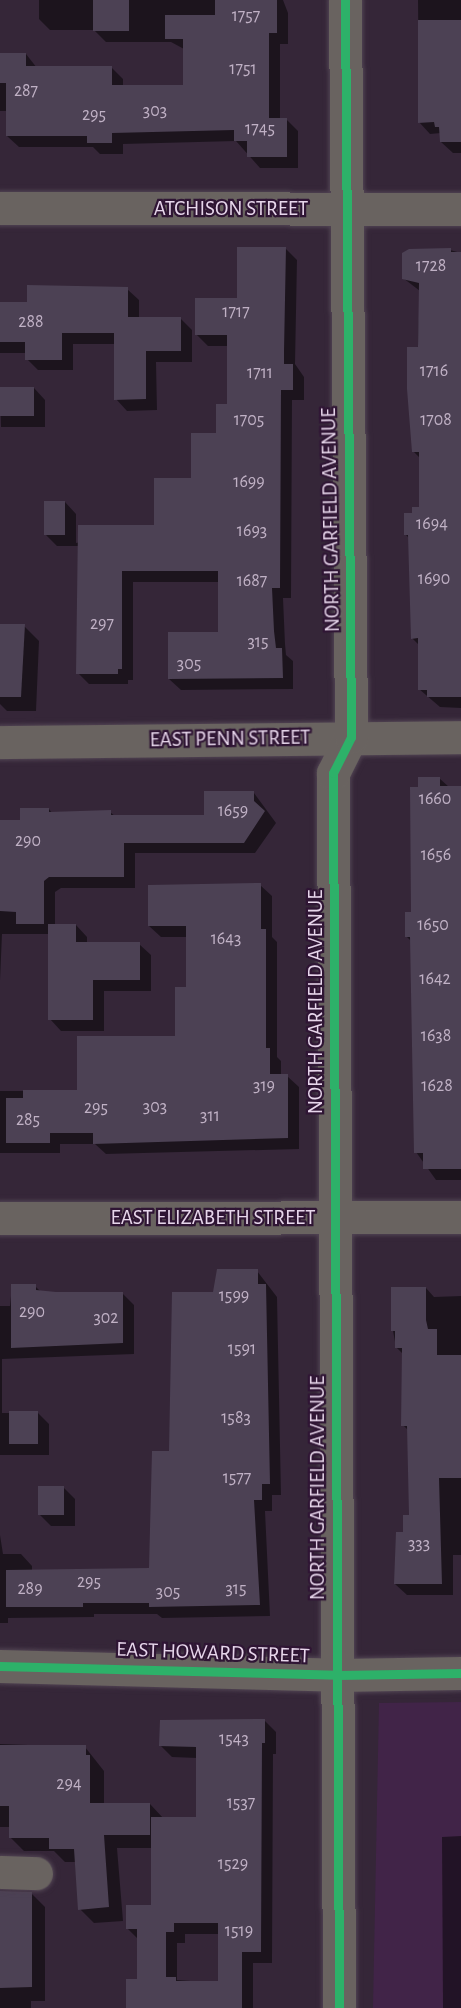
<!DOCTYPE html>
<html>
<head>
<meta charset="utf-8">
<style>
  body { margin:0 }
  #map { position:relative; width:461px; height:2008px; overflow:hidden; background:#352638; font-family:"Alegreya Sans",sans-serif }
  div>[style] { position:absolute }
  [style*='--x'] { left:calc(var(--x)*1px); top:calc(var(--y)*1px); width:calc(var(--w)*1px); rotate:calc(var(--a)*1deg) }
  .built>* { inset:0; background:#412448 }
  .shadow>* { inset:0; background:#0007 }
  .building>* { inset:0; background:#4c4154 }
  .roads { filter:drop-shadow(0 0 2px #514453) drop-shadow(0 0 2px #514453) }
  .minor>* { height:33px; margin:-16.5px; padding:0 16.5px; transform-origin:16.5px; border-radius:16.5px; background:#696360 }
  .cycleway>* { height:9px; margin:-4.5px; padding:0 4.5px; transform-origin:4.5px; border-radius:4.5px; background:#2db169 }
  span { translate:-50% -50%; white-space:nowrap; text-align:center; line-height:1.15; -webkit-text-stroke:4.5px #2f1534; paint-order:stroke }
  .number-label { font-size:18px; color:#c0b1c5 }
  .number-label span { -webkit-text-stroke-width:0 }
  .street-label { font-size:21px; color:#e7d6eb }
</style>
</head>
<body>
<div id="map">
  <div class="built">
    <i style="clip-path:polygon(461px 1702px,461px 2008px,373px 2008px,379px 1703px)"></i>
  </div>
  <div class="shadow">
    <i style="clip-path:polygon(39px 0,283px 0,288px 13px,288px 44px,280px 44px,280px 119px,286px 119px,298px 131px,298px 168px,260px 168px,236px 141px,123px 144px,123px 154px,100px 154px,93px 147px,19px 147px,7px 136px,7px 111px,0 111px,0 54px,26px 54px,37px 68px,112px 68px,123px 79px,123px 87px,184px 87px,184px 49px,171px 42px,106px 42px,94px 30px,50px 30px,39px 19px)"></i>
    <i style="clip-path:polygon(418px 0,461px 0,461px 153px,453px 153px,441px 142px,441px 133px,430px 134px,419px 122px)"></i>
    <i style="clip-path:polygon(285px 248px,297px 260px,295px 364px,304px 377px,304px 400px,292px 400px,291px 598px,283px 598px,285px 644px,286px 655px,293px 661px,293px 689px,181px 690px,169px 679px,219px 634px,219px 582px,133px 582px,133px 680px,128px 680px,128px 684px,89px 684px,78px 673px,79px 546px,57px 546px,46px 535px,65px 502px,76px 514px,76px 543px,156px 527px,193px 480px,229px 406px,229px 346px,208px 346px,196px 334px,239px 300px)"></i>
    <i style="clip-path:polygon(450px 250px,461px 253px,461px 708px,440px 707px,419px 689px,419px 645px,412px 638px,409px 538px,405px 534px,413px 515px,421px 508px,421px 459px,414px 452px,420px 291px,403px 278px)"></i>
    <i style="clip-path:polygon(127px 289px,139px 300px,139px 319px,181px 319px,192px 330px,192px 362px,156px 362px,157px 410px,127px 411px,116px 399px,116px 344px,73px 344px,73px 370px,38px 370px,27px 359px,27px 353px,0 353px,0 304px,28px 304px)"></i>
    <i style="clip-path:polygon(0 388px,34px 388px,45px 400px,45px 427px,1px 427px)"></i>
    <i style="clip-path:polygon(0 626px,24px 626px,39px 641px,36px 711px,7px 711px,0 704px)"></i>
    <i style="clip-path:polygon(439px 778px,449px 787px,461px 787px,461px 1180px,436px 1180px,416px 1152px,411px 941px,407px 937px,412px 914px,419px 789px)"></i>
    <i style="clip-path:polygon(254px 793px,276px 823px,255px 853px,135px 853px,135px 888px,61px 888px,55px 892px,55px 925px,76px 925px,87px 937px,87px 944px,139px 944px,151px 955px,151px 991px,104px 991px,104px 1031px,61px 1031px,50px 1019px,50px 934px,2px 934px,0 981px,0 821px,22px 821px,49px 809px,52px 813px,110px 812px,116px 817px,206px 817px)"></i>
    <i style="clip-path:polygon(260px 885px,272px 896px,272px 937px,277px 942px,277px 1057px,281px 1061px,281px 1076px,287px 1076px,299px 1087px,299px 1149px,106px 1154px,95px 1144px,60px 1144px,60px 1153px,0 1153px,0 1091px,78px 1091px,177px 1038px,188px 989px,188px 937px,161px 937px,149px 926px)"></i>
    <i style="clip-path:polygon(257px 1271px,277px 1297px,281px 1495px,272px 1495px,272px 1511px,265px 1511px,270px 1616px,162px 1618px,157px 1614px,94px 1614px,94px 1617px,8px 1618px,8px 1623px,0 1623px,0 1535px,3px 1554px,21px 1554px,32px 1566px,32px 1572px,150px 1570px,170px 1452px,214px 1293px)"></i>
    <i style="clip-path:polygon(12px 1286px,35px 1286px,41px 1292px,122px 1293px,134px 1305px,134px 1354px,2px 1359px,2px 1413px,38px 1413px,49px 1424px,49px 1455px,0 1455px,0 1306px,10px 1306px)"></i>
    <i style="clip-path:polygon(426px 1288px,434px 1297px,461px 1296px,461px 1555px,453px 1555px,453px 1595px,407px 1595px,395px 1584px,410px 1516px,409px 1431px,403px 1425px,403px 1354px,396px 1347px,393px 1331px)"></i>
    <i style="clip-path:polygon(64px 1488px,75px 1499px,75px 1526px,51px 1526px,40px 1515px)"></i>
    <i style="clip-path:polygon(evenodd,265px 1721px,276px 1732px,276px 1754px,273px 1754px,272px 1963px,253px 1963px,253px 2008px,129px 2008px,138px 1981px,138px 1939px,127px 1928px,153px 1906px,153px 1848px,117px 1848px,123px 1921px,94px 1923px,80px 1909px,76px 1862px,65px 1862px,54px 1851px,24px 1851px,10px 1837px,10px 1827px,0 1827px,0 1744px,85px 1747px,104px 1771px,104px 1804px,150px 1804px,164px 1819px,197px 1819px,197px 1758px,172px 1757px,161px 1746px,265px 1721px,185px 1934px,219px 1934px,219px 1983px,177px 1980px,177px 1943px,185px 1943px,185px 1934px)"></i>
    <i style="clip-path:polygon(461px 1836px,461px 2008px,443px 2008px,442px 1837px)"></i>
    <i style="clip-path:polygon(0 1892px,31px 1893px,45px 1907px,45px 2001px,31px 2001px,31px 2008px,0 2008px)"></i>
  </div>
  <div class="building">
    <i style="clip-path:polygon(93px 0,129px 0,129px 31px,93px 31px)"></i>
    <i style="clip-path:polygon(215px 0,277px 0,277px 33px,269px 33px,269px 118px,287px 118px,287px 157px,247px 157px,247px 141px,234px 141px,234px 130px,112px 133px,112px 143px,87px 143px,87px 136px,6px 136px,6px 83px,0 83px,0 53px,26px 53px,26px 66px,112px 66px,112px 85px,183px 85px,183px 39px,165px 39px,165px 15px,215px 15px)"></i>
    <i style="clip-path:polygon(418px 20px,461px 20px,461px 142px,440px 142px,439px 127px,435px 127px,434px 122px,418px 123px)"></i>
    <i style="clip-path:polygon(237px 247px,286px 247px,284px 352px,284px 364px,293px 364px,293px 390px,281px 390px,280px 588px,272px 588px,274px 631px,276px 648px,282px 648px,283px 678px,168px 679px,168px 632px,218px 632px,218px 571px,122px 571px,122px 669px,118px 669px,118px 674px,76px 674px,78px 525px,154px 525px,154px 478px,191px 478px,191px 433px,216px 433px,216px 404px,227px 404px,227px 335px,195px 335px,195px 298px,237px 298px)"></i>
    <i style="clip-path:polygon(451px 248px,451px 252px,461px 252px,461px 697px,427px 697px,427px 690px,418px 690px,418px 638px,411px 639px,408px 535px,404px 535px,404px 513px,412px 513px,412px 507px,419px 507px,419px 452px,412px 452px,407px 389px,407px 347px,418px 347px,419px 283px,402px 279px,402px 253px,409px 249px)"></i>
    <i style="clip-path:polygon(27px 285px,128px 287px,128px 317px,181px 317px,181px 351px,146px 351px,146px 399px,114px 400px,114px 333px,62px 333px,62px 360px,25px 360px,25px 342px,0 342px,0 302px,27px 302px)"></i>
    <i style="clip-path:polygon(0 387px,34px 387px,34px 416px,0 416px)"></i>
    <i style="clip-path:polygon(44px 501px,65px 501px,65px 535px,44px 535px)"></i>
    <i style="clip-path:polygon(0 624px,25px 624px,21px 697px,0 697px)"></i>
    <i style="clip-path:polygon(418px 777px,440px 777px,440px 786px,461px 786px,461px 1169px,423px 1169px,423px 1153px,414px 1153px,410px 937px,405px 937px,405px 912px,411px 912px,410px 787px,418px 787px)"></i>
    <i style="clip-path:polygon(204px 791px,254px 791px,254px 801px,265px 811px,244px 843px,124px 843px,124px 877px,49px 877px,44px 881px,44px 924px,16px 924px,16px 912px,0 911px,0 820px,20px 820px,20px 808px,49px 808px,49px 812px,111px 810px,111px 815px,204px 815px)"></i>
    <i style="clip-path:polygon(261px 883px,261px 929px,266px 929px,266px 1048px,270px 1048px,270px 1074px,288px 1074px,288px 1138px,93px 1144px,93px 1133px,50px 1133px,50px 1143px,6px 1143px,6px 1098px,23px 1098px,23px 1090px,77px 1090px,77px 1036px,175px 1036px,175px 987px,186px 987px,186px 926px,148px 926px,148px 885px)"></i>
    <i style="clip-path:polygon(48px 924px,76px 924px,76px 942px,140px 942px,140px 980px,93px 980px,93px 1020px,48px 1020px)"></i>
    <i style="clip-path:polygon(217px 1269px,258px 1269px,258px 1284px,266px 1284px,270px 1484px,262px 1484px,262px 1500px,254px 1500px,260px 1605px,149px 1607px,149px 1603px,83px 1603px,83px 1607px,6px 1607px,6px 1570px,149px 1568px,152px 1451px,169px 1451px,172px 1292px,213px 1292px)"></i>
    <i style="clip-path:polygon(11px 1284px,36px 1284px,36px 1290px,56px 1292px,123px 1292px,123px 1343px,11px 1348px)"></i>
    <i style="clip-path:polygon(391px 1287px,426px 1287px,426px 1320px,428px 1329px,437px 1329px,437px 1355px,461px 1355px,461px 1478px,439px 1478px,442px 1584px,394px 1584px,396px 1532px,403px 1532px,403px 1515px,409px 1515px,407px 1426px,401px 1426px,402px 1348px,395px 1348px,395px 1331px,391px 1331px)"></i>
    <i style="clip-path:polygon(9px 1411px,38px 1411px,38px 1444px,9px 1444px)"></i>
    <i style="clip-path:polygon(38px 1486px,64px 1486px,64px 1515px,38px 1515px)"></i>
    <i style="clip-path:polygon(evenodd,265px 1719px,265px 1743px,262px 1743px,261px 1952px,242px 1952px,242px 2008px,126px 2008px,126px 1979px,137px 1979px,137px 1929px,126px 1929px,126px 1905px,151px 1905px,151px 1817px,196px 1817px,196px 1747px,159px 1746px,160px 1720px,265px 1719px,174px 1923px,218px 1923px,218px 1981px,176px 1981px,176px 1977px,166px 1977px,166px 1932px,174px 1932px,174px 1923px)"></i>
    <i style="clip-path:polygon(0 1745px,86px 1745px,86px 1755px,90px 1755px,90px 1803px,150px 1803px,150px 1835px,104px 1835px,109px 1907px,78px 1910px,74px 1849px,49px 1849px,49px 1838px,9px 1838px,9px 1806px,0 1806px)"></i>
    <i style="clip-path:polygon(0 1891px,32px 1892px,32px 1987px,0 1988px)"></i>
  </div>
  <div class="roads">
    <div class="minor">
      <i style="--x:0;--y:208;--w:461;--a:0.1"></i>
      <i style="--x:0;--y:742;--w:461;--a:-0.6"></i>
      <i style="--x:0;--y:1218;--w:461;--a:-0.1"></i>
      <i style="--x:0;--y:1666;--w:337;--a:1.5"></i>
      <i style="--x:337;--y:1675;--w:124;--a:-0.9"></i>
      <i style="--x:0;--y:1872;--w:36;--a:2"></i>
      <i style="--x:339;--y:2008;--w:1235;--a:-90.28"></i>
      <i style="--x:333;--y:773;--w:40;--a:-63.4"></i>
      <i style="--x:351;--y:737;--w:737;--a:-90.47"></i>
    </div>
  </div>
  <div class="cycleway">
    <i style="--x:0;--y:1666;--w:337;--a:1.5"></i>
    <i style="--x:337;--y:1675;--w:124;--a:-0.9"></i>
    <i style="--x:339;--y:2008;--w:1235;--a:-90.28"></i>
    <i style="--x:333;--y:773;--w:40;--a:-63.4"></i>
    <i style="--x:351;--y:737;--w:737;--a:-90.47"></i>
  </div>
  <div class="number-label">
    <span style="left:246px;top:16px">1757</span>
    <span style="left:243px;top:69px">1751</span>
    <span style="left:26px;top:91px">287</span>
    <span style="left:155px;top:111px">303</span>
    <span style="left:94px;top:115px">295</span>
    <span style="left:260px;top:129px">1745</span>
    <span style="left:431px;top:266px">1728</span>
    <span style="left:236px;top:312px">1717</span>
    <span style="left:31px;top:322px">288</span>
    <span style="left:434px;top:371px">1716</span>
    <span style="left:260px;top:373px">1711</span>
    <span style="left:249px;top:420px">1705</span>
    <span style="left:436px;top:420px">1708</span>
    <span style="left:249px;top:482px">1699</span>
    <span style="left:432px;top:524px">1694</span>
    <span style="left:252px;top:531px">1693</span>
    <span style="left:434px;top:579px">1690</span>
    <span style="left:252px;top:581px">1687</span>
    <span style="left:102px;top:624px">297</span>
    <span style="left:258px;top:642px">315</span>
    <span style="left:189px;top:664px">305</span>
    <span style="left:435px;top:799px">1660</span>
    <span style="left:233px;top:811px">1659</span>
    <span style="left:28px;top:841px">290</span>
    <span style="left:436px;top:855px">1656</span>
    <span style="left:433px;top:925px">1650</span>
    <span style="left:226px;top:939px">1643</span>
    <span style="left:435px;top:979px">1642</span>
    <span style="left:436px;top:1036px">1638</span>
    <span style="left:264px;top:1086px">319</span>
    <span style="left:437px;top:1086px">1628</span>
    <span style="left:155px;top:1107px">303</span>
    <span style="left:96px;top:1108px">295</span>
    <span style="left:210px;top:1116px">311</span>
    <span style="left:28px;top:1120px">285</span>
    <span style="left:234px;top:1296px">1599</span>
    <span style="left:32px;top:1312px">290</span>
    <span style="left:106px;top:1318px">302</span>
    <span style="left:242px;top:1349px">1591</span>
    <span style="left:236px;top:1418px">1583</span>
    <span style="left:237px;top:1478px">1577</span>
    <span style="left:419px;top:1544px">333</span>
    <span style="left:89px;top:1582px">295</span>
    <span style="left:30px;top:1589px">289</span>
    <span style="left:236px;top:1589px">315</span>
    <span style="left:168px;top:1592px">305</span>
    <span style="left:234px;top:1739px">1543</span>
    <span style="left:69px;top:1784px">294</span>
    <span style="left:241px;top:1803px">1537</span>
    <span style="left:233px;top:1864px">1529</span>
    <span style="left:239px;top:1931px">1519</span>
  </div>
  <div class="street-label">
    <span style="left:231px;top:209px">ATCHISON STREET</span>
    <span style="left:331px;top:520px;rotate:-91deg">NORTH GARFIELD AVENUE</span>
    <span style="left:230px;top:739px;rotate:-1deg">EAST PENN STREET</span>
    <span style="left:316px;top:1002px;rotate:-90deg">NORTH GARFIELD AVENUE</span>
    <span style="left:213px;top:1218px">EAST ELIZABETH STREET</span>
    <span style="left:318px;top:1488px;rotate:-90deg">NORTH GARFIELD AVENUE</span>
    <span style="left:213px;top:1653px;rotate:2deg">EAST HOWARD STREET</span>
  </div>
</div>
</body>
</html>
